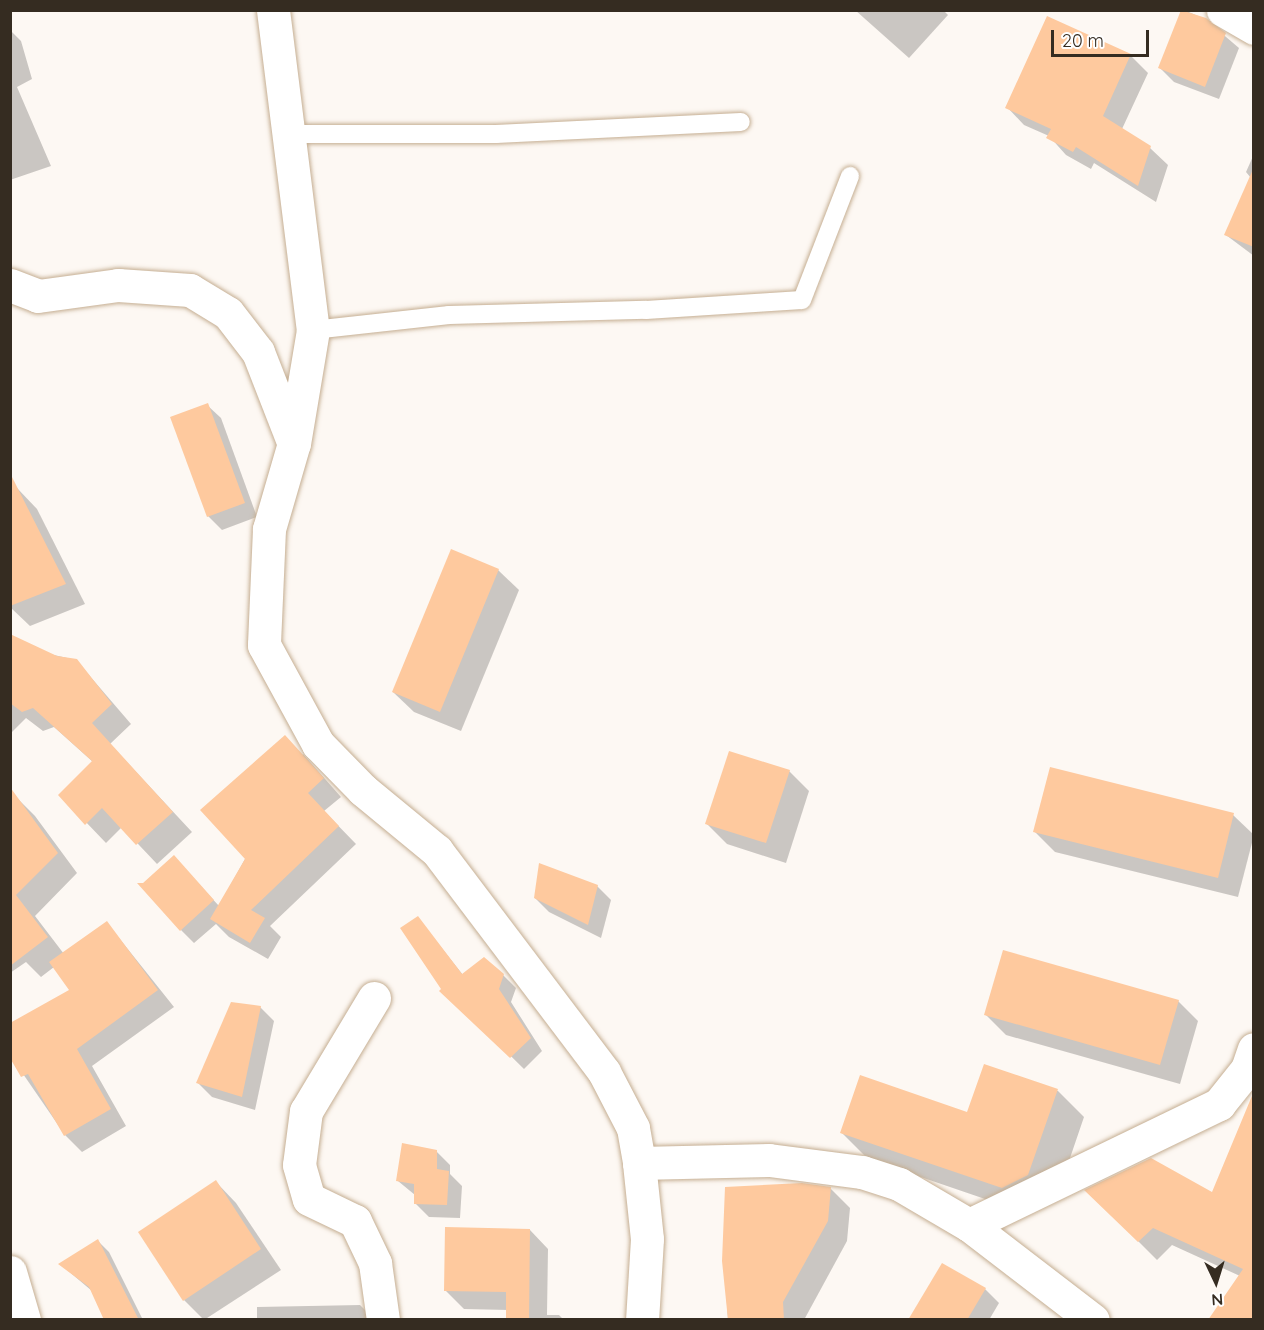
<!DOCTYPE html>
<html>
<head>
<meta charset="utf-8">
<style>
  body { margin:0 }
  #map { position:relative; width:1264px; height:1330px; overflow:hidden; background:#fdf8f3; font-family:Quicksand,sans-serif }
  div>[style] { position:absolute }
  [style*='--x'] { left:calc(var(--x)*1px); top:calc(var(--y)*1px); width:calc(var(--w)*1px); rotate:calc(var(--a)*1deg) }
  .shadow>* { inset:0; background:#0003 }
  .building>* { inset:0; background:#fec99e }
  .roads { filter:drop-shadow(0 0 2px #c5ae92) drop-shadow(0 0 2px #c5ae92) }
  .lane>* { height:18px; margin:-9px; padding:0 9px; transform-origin:9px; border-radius:9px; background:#fff }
  .street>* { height:33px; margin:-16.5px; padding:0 16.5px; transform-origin:16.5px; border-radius:16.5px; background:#fff }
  span { translate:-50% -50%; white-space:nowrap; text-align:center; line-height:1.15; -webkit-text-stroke:5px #fff; paint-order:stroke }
  .frame { position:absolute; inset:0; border:12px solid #352c21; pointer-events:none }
  .north { position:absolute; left:1186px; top:1252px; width:60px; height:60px; -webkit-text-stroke:4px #fff; paint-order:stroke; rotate:176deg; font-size:16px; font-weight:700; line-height:24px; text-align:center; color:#352c21 }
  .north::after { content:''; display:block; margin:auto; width:21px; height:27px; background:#352c21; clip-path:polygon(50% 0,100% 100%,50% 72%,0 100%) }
  .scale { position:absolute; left:1051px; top:30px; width:98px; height:27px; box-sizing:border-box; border:3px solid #352c21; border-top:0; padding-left:8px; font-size:18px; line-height:21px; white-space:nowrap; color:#352c21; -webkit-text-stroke:4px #fff; paint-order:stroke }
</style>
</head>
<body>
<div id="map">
  <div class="shadow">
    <i style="clip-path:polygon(855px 10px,943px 10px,948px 15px,909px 58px)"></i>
    <i style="clip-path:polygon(1184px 10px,1205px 19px,1239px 48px,1219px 99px,1174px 82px,1160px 68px)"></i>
    <i style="clip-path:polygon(10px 30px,21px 41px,32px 79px,17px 87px,51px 166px,10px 180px)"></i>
    <i style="clip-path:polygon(1130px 55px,1148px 73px,1122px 129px,1150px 148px,1168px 165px,1156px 202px,1094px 163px,1091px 169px,1066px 155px,1049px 136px,1024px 125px,1007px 107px)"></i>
    <i style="clip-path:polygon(1254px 154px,1254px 256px,1226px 235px,1251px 178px,1246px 172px)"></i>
    <i style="clip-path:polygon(207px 405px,221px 418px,257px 517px,222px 530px,208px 516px)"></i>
    <i style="clip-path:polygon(17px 488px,37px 509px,85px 604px,30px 626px,10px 607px,10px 490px)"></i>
    <i style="clip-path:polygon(498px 570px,519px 590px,461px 731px,414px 712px,393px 692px)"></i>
    <i style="clip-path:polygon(10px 645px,76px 660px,131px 724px,110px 744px,192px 832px,157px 864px,122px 827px,106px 843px,60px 795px,93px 762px,54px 727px,43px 731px,26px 718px,10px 734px)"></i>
    <i style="clip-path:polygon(303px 754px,341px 797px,324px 811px,356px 844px,270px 926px,281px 937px,268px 959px,229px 937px,216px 924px,194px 943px,181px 930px,187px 871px,219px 906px)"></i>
    <i style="clip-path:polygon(789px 771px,809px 791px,786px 863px,727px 844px,707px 824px)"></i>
    <i style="clip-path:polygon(10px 791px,35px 816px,77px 873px,35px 916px,64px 954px,107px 923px,174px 1007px,92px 1066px,126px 1126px,82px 1152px,65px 1135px,10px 1055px,71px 990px,54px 967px,41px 977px,26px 962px,10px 973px)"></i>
    <i style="clip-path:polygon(1233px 815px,1254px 835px,1238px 897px,1055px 852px,1035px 832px)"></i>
    <i style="clip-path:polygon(597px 886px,611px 900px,601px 938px,549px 912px,535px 898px)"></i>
    <i style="clip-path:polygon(418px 918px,463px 975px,503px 975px,516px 988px,511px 1002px,542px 1051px,524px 1069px,443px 989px)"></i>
    <i style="clip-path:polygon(1178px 1001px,1198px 1021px,1180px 1084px,1006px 1035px,986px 1015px)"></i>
    <i style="clip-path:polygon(260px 1007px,274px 1021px,255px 1110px,212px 1097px,198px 1083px)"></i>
    <i style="clip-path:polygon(985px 1066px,1058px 1091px,1084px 1117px,1055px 1202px,1029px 1214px,868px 1159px,842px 1133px,968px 1114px)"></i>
    <i style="clip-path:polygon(1254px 1119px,1254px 1320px,1240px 1276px,1172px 1245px,1157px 1260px,1087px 1190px,1212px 1194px)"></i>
    <i style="clip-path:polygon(436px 1151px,450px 1165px,450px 1174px,462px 1186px,460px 1218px,429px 1217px,415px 1203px,415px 1195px,398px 1181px)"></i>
    <i style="clip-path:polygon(216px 1182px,236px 1203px,281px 1270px,204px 1320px,184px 1300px)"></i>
    <i style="clip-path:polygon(830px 1188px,850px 1208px,847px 1241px,804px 1320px,728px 1320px,724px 1261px)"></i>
    <i style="clip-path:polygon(530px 1230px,548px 1249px,547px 1315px,559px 1315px,564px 1320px,508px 1320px,508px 1310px,464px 1309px,445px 1290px)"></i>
    <i style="clip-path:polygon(98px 1241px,109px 1252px,143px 1320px,106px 1320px,92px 1291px,60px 1264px)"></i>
    <i style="clip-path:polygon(985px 1289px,999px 1303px,989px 1320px,910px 1320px)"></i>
    <i style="clip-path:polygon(360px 1305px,375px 1320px,257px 1320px,257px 1307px)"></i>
  </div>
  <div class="building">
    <i style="clip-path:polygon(1181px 10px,1206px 18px,1226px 33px,1205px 87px,1158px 68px)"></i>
    <i style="clip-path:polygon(1047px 16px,1131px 54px,1103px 116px,1151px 146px,1138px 186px,1076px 147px,1073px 152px,1046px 138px,1051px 129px,1005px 108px)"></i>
    <i style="clip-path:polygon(1254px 167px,1254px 247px,1224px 235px)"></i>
    <i style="clip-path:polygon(208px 403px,245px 503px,207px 517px,170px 417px)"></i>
    <i style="clip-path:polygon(10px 473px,66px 584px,10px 606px)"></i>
    <i style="clip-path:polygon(451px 549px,499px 569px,440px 712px,392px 692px)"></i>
    <i style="clip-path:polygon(10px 634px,57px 656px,77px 659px,112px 704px,92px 723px,173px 812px,136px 845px,102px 808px,85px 825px,58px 795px,92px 761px,33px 708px,22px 712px,10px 703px)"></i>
    <i style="clip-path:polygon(285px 735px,324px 778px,308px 793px,339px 826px,251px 910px,265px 918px,250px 943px,210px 919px,245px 859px,200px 810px)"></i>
    <i style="clip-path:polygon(729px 751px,790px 770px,766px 843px,705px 824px)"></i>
    <i style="clip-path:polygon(1050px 767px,1234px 813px,1218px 878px,1033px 832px)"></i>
    <i style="clip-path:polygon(10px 787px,58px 853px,16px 895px,48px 937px,10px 966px)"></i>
    <i style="clip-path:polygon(174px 855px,214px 900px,180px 931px,137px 883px,143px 883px)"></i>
    <i style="clip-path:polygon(539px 863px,598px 885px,588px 925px,534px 898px)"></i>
    <i style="clip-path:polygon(418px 916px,462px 974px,484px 957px,504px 974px,499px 989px,531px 1038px,510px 1058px,439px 991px,441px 989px,400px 928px)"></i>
    <i style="clip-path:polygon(107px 921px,158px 990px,77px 1049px,111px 1109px,64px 1136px,28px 1074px,21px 1077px,10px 1058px,10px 1023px,69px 990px,49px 962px)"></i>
    <i style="clip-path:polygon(1003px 950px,1179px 1000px,1160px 1065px,984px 1015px)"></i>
    <i style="clip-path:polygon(231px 1002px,261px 1006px,242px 1097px,196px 1083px)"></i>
    <i style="clip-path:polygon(984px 1064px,1058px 1089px,1028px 1175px,1002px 1188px,840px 1133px,860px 1075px,967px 1112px)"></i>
    <i style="clip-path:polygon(1254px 1091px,1254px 1320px,1208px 1320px,1243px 1269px,1153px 1228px,1138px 1242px,1084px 1190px,1151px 1158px,1212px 1192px)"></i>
    <i style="clip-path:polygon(402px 1143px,437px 1150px,437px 1169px,449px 1171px,447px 1205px,414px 1204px,414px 1184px,396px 1181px)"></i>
    <i style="clip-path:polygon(216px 1180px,261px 1249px,183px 1301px,138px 1232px)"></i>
    <i style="clip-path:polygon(802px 1183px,831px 1187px,828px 1221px,783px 1302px,784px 1320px,728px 1320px,722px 1261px,725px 1187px)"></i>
    <i style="clip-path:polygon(445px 1227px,530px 1229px,529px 1320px,506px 1320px,506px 1292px,444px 1291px)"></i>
    <i style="clip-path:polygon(98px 1239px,139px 1320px,104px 1320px,89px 1287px,58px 1264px)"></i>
    <i style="clip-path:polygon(942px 1263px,986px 1288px,967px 1320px,908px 1320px)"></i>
  </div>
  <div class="roads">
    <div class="lane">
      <i style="--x:288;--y:134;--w:208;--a:0"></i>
      <i style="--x:496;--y:134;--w:245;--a:-2.8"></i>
      <i style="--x:313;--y:330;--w:137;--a:-6.3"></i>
      <i style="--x:449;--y:315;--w:197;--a:-1.5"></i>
      <i style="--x:646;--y:310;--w:156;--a:-3.7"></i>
      <i style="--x:802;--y:300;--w:133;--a:-68.8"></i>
    </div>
    <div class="street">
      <i style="--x:273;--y:10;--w:322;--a:82.9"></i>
      <i style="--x:313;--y:330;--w:115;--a:99.5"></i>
      <i style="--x:294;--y:443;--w:90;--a:106.2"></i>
      <i style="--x:269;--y:529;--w:116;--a:92.5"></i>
      <i style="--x:264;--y:645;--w:113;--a:61.4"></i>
      <i style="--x:318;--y:744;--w:64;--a:45.6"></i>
      <i style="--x:363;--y:790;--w:96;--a:39.5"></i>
      <i style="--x:437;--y:851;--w:277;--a:52.9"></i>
      <i style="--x:604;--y:1072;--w:63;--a:62.6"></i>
      <i style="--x:633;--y:1128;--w:36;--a:80"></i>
      <i style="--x:639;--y:1163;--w:76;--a:84"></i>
      <i style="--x:647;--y:1239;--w:81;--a:93.5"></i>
      <i style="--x:1223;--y:10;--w:36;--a:30"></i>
      <i style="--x:10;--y:285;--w:30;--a:21"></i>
      <i style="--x:38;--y:296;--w:81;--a:-7.8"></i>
      <i style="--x:118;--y:285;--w:72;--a:4"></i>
      <i style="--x:190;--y:290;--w:44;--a:31.2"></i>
      <i style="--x:228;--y:313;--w:49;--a:52.4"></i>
      <i style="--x:258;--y:352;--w:97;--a:68.7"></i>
      <i style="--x:374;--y:998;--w:132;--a:121"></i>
      <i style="--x:306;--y:1111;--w:54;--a:97.4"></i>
      <i style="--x:299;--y:1165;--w:35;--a:74"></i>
      <i style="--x:309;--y:1199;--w:51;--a:25.6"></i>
      <i style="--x:355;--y:1221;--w:47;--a:64.5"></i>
      <i style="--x:375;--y:1263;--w:58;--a:82"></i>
      <i style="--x:639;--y:1163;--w:130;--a:-1.3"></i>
      <i style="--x:769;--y:1160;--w:94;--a:7.4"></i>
      <i style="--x:862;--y:1172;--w:39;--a:18"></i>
      <i style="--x:899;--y:1184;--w:81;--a:30.4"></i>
      <i style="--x:969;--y:1225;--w:156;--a:37.5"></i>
      <i style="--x:969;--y:1225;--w:278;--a:-25.8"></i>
      <i style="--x:1219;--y:1104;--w:45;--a:-51.3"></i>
      <i style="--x:1247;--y:1069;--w:21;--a:-71"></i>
      <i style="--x:10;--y:1272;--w:50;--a:73.7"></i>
    </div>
  </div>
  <div class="frame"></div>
  <div class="north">N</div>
  <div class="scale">20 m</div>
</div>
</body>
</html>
